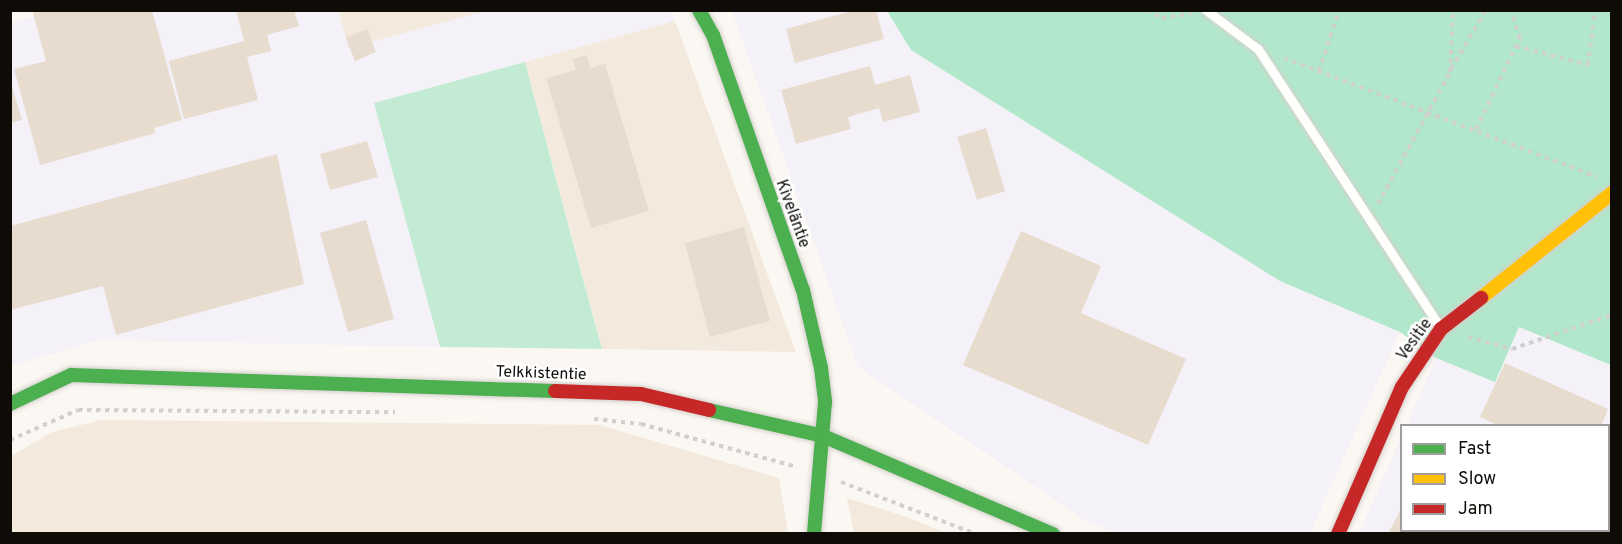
<!DOCTYPE html>
<html>
<head>
<meta charset="utf-8">
<style>
  body { margin:0 }
  #map { position:relative; width:1622px; height:544px; overflow:hidden; background:#fbf7f2; font-family:Overpass,sans-serif }
  div>[style] { position:absolute }
  [style*='--x'] { left:calc(var(--x)*1px); top:calc(var(--y)*1px); width:calc(var(--w)*1px); rotate:calc(var(--a)*1deg) }
  .commercial>* { inset:0; background:#f4f1f9 }
  .built>* { inset:0; background:#f3eadd }
  .green>* { inset:0; background:#c3ebd4 }
  .forest>* { inset:0; background:#b1e8cb }
  .building>* { inset:0; background:#e8dccf }
  .path>* { height:4px; margin-top:-2px; transform-origin:0; background:repeating-linear-gradient(90deg,#d0d0ce 0 4.5px,transparent 0 9px) }
  .roads { filter:drop-shadow(0 0 2px #d4d0cc) drop-shadow(0 0 2px #d4d0cc) }
  .lane>* { height:9px; margin:-4.5px; padding:0 4.5px; transform-origin:4.5px; border-radius:4.5px; background:#fefefd }
  .fast>* { height:14px; margin:-7px; padding:0 7px; transform-origin:7px; border-radius:7px; background:#4caf50 }
  .slow>* { height:14px; margin:-7px; padding:0 7px; transform-origin:7px; border-radius:7px; background:#ffc107 }
  .jam>* { height:14px; margin:-7px; padding:0 7px; transform-origin:7px; border-radius:7px; background:#c62828 }
  span { translate:-50% -50%; white-space:nowrap; text-align:center; line-height:1.15; -webkit-text-stroke:5px #fff; paint-order:stroke }
  .street-label { font-size:16px; color:#0f0c08 }
  .frame { position:absolute; inset:0; border:12px solid #0f0c08; pointer-events:none }
  .legend { position:absolute; left:1400px; top:424px; width:210px; height:108px; box-sizing:border-box; background:#fff; border:2px solid #9f9e9c; margin:0; padding:8px 10px; list-style:none; font-size:18px; color:#0f0c08 }
  .legend li { display:flex; align-items:center; gap:12px; height:30px }
  .legend b { width:30px; border:2px solid #9f9e9c }
</style>
</head>
<body>
<div id="map">
  <div class="commercial">
    <i style="clip-path:polygon(55px 10px,671px 11px,675px 21px,374px 103px,440px 347px,99px 340px,11px 366px,11px 23px)"></i>
    <i style="clip-path:polygon(732px 11px,887px 11px,911px 50px,1286px 284px,1400px 332px,1310px 533px,1115px 533px,1083px 519px,858px 367px)"></i>
    <i style="clip-path:polygon(1519px 327px,1611px 365px,1611px 533px,1359px 534px,1401px 438px,1402px 530px,1608px 530px,1608px 426px,1407px 425px,1436px 358px)"></i>
  </div>
  <div class="built">
    <i style="clip-path:polygon(338px 10px,485px 11px,349px 48px)"></i>
    <i style="clip-path:polygon(675px 21px,742px 205px,796px 352px,602px 349px,525px 62px)"></i>
    <i style="clip-path:polygon(101px 420px,600px 425px,779px 478px,788px 533px,11px 533px,11px 456px,52px 432px)"></i>
    <i style="clip-path:polygon(847px 498px,904px 516px,946px 533px,854px 533px)"></i>
  </div>
  <div class="green">
    <i style="clip-path:polygon(525px 62px,575px 250px,602px 349px,440px 347px,374px 103px)"></i>
  </div>
  <div class="forest">
    <i style="clip-path:polygon(887px 11px,1611px 11px,1611px 365px,1519px 327px,1495px 382px,1436px 358px,1400px 332px,1280px 281px,911px 50px)"></i>
  </div>
  <div class="building">
    <i style="clip-path:polygon(43px 10px,152px 10px,182px 120px,154px 128px,156px 133px,40px 165px,14px 69px,46px 61px,33px 13px)"></i>
    <i style="clip-path:polygon(236px 10px,294px 10px,299px 26px,267px 35px,271px 51px,247px 57px,258px 100px,184px 119px,169px 61px,244px 41px)"></i>
    <i style="clip-path:polygon(855px 10px,876px 10px,884px 39px,795px 63px,786px 29px)"></i>
    <i style="clip-path:polygon(367px 29px,376px 52px,355px 61px,346px 38px)"></i>
    <i style="clip-path:polygon(587px 55px,590px 68px,605px 64px,649px 211px,591px 228px,546px 78px,576px 70px,573px 59px)"></i>
    <i style="clip-path:polygon(870px 66px,875px 85px,910px 75px,920px 112px,883px 122px,879px 108px,848px 117px,851px 129px,796px 144px,781px 90px)"></i>
    <i style="clip-path:polygon(10px 80px,22px 120px,10px 123px)"></i>
    <i style="clip-path:polygon(986px 128px,1005px 191px,977px 200px,957px 137px)"></i>
    <i style="clip-path:polygon(367px 141px,378px 177px,330px 190px,320px 154px)"></i>
    <i style="clip-path:polygon(277px 154px,304px 284px,116px 335px,103px 286px,10px 310px,10px 226px)"></i>
    <i style="clip-path:polygon(366px 220px,394px 319px,348px 332px,320px 233px)"></i>
    <i style="clip-path:polygon(744px 227px,770px 321px,710px 337px,685px 243px)"></i>
    <i style="clip-path:polygon(1021px 231px,1101px 266px,1081px 313px,1186px 359px,1148px 445px,963px 365px)"></i>
    <i style="clip-path:polygon(1505px 363px,1608px 409px,1601px 426px,1500px 426px,1480px 417px)"></i>
    <i style="clip-path:polygon(1402px 507px,1402px 530px,1456px 530px,1388px 534px)"></i>
    <i style="clip-path:polygon(1553px 530px,1595px 530px,1601px 534px,1552px 534px)"></i>
  </div>
  <div class="path">
    <i style="--x:1147;--y:10;--w:17;--a:28"></i>
    <i style="--x:1162;--y:18;--w:30;--a:-9"></i>
    <i style="--x:1516;--y:46;--w:74;--a:14.8"></i>
    <i style="--x:1588;--y:65;--w:55;--a:-82.7"></i>
    <i style="--x:1284;--y:58;--w:335;--a:20.8"></i>
    <i style="--x:1451;--y:69;--w:69;--a:-59.3"></i>
    <i style="--x:1319;--y:71;--w:64;--a:-71.8"></i>
    <i style="--x:1476;--y:129;--w:101;--a:-64.2"></i>
    <i style="--x:1520;--y:38;--w:29;--a:-108"></i>
    <i style="--x:1378;--y:204;--w:150;--a:-61.4"></i>
    <i style="--x:1450;--y:72;--w:62;--a:-87.2"></i>
    <i style="--x:1468;--y:337;--w:46;--a:15.3"></i>
    <i style="--x:1512;--y:349;--w:106;--a:-18.8"></i>
    <i style="--x:594;--y:419;--w:47;--a:6.1"></i>
    <i style="--x:641;--y:424;--w:162;--a:15.4"></i>
    <i style="--x:10;--y:440;--w:74;--a:-23.8"></i>
    <i style="--x:78;--y:410;--w:317;--a:0.4"></i>
    <i style="--x:841;--y:482;--w:145;--a:21.1"></i>
  </div>
  <div class="roads">
    <div class="lane">
      <i style="--x:1206;--y:10;--w:65;--a:36.9"></i>
      <i style="--x:1258;--y:49;--w:332;--a:56.8"></i>
    </div>
    <div class="fast">
      <i style="--x:699;--y:10;--w:29;--a:61"></i>
      <i style="--x:713;--y:35;--w:270;--a:70.6"></i>
      <i style="--x:803;--y:290;--w:80;--a:77"></i>
      <i style="--x:821;--y:368;--w:34;--a:83"></i>
      <i style="--x:825;--y:402;--w:132;--a:94.8"></i>
      <i style="--x:10;--y:404;--w:68;--a:-25.4"></i>
      <i style="--x:71;--y:375;--w:484;--a:1.9"></i>
      <i style="--x:709;--y:410;--w:117;--a:12.8"></i>
      <i style="--x:823;--y:436;--w:250;--a:23.1"></i>
    </div>
    <div class="slow">
      <i style="--x:1481;--y:298;--w:168;--a:-38.7"></i>
    </div>
    <div class="jam">
      <i style="--x:555;--y:391;--w:86;--a:2"></i>
      <i style="--x:641;--y:394;--w:70;--a:13.2"></i>
      <i style="--x:1338;--y:534;--w:160;--a:-66.5"></i>
      <i style="--x:1402;--y:387;--w:70;--a:-56.1"></i>
      <i style="--x:1441;--y:329;--w:51;--a:-37.8"></i>
    </div>
  </div>
  <div class="street-label">
    <span style="left:792px;top:214px;rotate:70deg">Kiveläntie</span>
    <span style="left:1415px;top:340px;rotate:-54deg">Vesitie</span>
    <span style="left:541px;top:374px;rotate:2deg">Telkkistentie</span>
  </div>
  <div class="frame"></div>
  <ul class="legend">
  <li><b style="height:8px;background:#4caf50"></b>Fast</li>
  <li><b style="height:8px;background:#ffc107"></b>Slow</li>
  <li><b style="height:8px;background:#c62828"></b>Jam</li>
  </ul>
</div>
</body>
</html>
